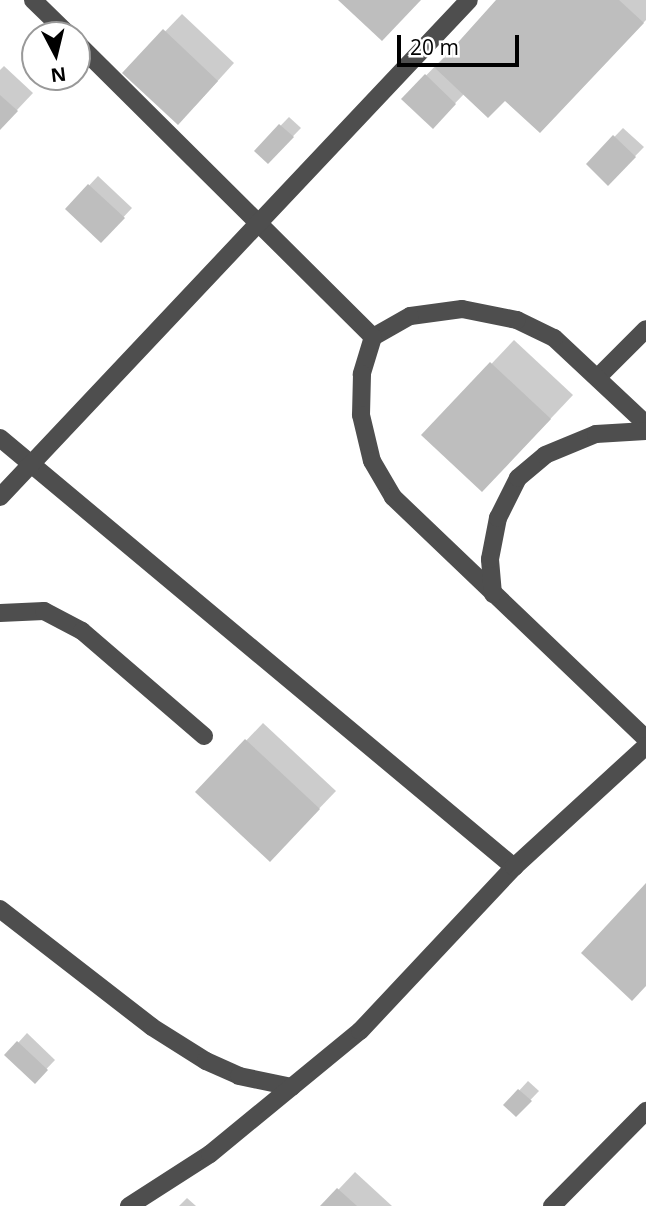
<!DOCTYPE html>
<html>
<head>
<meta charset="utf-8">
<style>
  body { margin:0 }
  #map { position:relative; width:646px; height:1206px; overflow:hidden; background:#fff; font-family:"Open Sans",sans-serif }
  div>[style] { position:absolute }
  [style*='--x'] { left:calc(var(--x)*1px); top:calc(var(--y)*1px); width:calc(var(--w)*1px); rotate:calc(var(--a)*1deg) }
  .shadow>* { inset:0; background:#0003 }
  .building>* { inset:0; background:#bebebe }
  .minor>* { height:18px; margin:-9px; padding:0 9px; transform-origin:9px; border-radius:9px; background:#4e4e4e }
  span { translate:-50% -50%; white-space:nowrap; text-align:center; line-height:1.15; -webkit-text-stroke:5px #fff; paint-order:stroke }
  .north { position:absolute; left:21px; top:21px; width:70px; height:70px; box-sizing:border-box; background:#fff; border:2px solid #999; border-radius:50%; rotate:173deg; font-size:19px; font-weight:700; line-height:28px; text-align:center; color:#000 }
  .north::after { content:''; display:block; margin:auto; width:24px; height:32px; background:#000; clip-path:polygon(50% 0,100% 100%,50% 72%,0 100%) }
  .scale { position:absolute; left:397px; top:35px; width:122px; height:32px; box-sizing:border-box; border:4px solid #000; border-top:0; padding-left:9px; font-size:21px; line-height:24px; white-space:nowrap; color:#000; -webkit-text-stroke:5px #fff; paint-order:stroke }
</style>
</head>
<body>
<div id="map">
  <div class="shadow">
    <i style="clip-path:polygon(500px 0,646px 0,646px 20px,562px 108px,465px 93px,433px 126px,403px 99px)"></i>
    <i style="clip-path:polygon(182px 14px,234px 63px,195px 106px,125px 73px)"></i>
    <i style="clip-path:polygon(4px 66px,33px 93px,0 128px,0 70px)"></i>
    <i style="clip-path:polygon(289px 117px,301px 128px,268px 162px,256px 151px)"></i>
    <i style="clip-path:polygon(623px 128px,644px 147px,608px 184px,588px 164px)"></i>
    <i style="clip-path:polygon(98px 176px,132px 208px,101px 241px,67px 209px)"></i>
    <i style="clip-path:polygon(514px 340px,573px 395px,505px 467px,424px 435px)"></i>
    <i style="clip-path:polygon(263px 723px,336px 791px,287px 842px,198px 791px)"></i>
    <i style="clip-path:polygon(27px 1033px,55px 1060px,35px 1081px,7px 1055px)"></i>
    <i style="clip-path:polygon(528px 1081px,539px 1091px,516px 1115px,506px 1105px)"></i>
    <i style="clip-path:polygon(355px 1172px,392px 1206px,323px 1206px)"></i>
    <i style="clip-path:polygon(187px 1198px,196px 1206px,179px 1206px)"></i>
  </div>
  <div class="building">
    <i style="clip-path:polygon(338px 0,421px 0,382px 41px)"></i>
    <i style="clip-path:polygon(496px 0,619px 0,644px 23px,540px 133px,505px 101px,488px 118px,435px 68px)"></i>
    <i style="clip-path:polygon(163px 29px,218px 81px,178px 125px,122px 73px)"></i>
    <i style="clip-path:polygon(425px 74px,456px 104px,433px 129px,401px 99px)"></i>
    <i style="clip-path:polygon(0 95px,18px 111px,0 130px)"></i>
    <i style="clip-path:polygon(279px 124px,294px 137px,268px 164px,254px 151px)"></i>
    <i style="clip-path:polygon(613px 135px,636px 157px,608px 186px,586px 164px)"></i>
    <i style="clip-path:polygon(88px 184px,125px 218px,101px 243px,65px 209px)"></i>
    <i style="clip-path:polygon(490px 362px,551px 419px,482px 492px,421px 435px)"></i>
    <i style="clip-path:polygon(245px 739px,320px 809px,270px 862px,195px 792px)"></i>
    <i style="clip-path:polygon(646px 883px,646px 986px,632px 1001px,581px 953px)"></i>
    <i style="clip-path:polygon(17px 1041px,48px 1070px,35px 1084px,4px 1055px)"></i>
    <i style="clip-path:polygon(518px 1089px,532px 1101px,516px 1117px,503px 1105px)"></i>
    <i style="clip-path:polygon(337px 1188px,357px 1206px,320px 1206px)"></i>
  </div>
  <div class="minor">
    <i style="--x:33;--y:0;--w:50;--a:44.2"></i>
    <i style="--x:77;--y:43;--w:417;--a:44.8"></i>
    <i style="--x:599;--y:376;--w:66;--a:-45"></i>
    <i style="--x:646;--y:424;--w:126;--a:-136.9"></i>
    <i style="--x:554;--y:338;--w:41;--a:-154.1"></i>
    <i style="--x:517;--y:320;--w:56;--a:-168.7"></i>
    <i style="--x:462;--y:309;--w:52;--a:172.3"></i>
    <i style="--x:410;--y:316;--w:43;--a:150.4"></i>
    <i style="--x:373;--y:337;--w:39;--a:107"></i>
    <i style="--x:362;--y:374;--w:41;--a:91.4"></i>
    <i style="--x:361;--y:415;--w:47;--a:76.6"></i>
    <i style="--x:372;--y:461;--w:42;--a:59.7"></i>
    <i style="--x:393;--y:497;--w:350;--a:43.7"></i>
    <i style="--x:0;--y:438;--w:670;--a:39.85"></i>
    <i style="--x:0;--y:497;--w:683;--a:-46.66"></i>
    <i style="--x:493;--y:594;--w:35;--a:-95"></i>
    <i style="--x:490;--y:559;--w:42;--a:-79"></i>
    <i style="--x:498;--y:518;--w:45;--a:-63.4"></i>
    <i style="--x:518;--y:478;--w:35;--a:-40"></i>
    <i style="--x:545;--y:455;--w:55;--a:-22.4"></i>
    <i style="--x:596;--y:434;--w:50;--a:-3.4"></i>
    <i style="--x:0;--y:613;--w:44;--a:-2.6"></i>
    <i style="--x:44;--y:611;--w:43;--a:27.8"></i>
    <i style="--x:82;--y:631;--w:161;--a:40.7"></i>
    <i style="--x:0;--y:909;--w:192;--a:37.8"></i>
    <i style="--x:152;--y:1027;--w:64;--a:32.2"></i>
    <i style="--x:206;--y:1061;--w:36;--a:24"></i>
    <i style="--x:239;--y:1076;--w:54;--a:11.7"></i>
    <i style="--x:129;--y:1206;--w:96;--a:-32.7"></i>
    <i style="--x:210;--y:1154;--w:194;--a:-39.4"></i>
    <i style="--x:360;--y:1031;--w:225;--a:-46.8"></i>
    <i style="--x:514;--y:867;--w:179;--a:-42.5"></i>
    <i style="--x:552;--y:1206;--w:134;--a:-45.3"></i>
  </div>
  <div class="north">N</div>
  <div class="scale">20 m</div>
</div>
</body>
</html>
